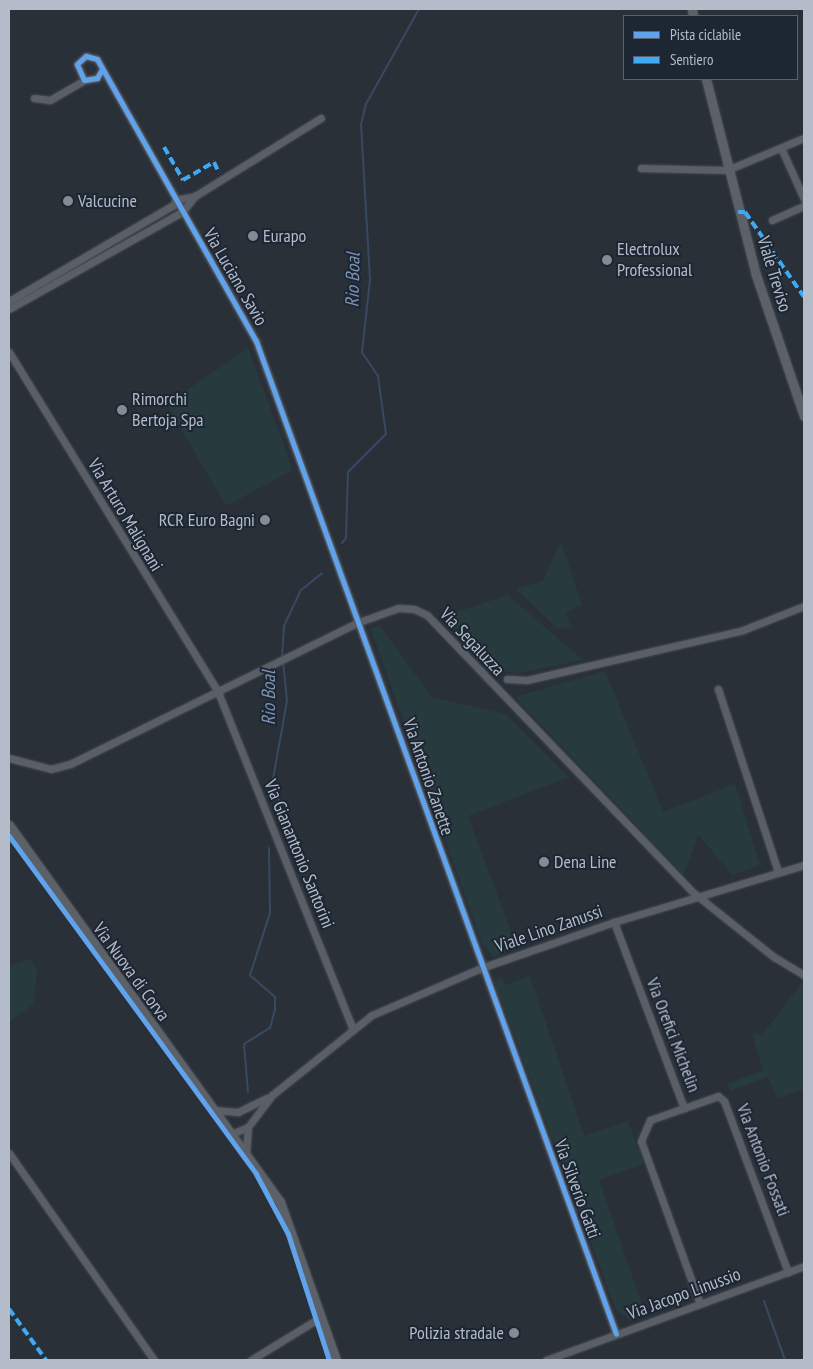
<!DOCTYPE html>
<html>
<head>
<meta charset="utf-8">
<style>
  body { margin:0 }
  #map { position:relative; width:813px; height:1369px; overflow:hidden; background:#2a3038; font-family:"PT Sans Narrow",sans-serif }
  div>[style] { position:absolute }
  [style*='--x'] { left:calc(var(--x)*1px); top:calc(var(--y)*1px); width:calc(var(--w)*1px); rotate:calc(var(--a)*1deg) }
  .green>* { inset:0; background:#273a3e }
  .stream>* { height:2px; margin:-1px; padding:0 1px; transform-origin:1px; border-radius:1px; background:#384963 }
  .roads { filter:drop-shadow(0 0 1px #484c53) drop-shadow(0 0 1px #484c53) }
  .minor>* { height:7px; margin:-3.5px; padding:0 3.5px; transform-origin:3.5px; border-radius:3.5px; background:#5a5e66 }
  .major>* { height:9px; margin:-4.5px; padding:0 4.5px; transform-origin:4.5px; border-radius:4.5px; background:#5c6168 }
  .quiet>* { height:4px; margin-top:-2px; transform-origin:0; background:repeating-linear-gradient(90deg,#3fa9f5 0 8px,transparent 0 12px) }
  .cycleway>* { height:5px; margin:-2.5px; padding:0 2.5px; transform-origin:2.5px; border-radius:2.5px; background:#60a3ed }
  .dots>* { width:14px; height:14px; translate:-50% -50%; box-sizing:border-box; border:2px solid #1d2633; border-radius:50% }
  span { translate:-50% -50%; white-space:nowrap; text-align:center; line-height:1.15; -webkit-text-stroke:4px #1d2633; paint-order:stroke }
  .poi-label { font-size:18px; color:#b4bcc9 }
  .left { translate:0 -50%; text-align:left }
  .right { translate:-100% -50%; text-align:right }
  .street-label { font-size:18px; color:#b4bcc9 }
  .water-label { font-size:19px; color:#7c92b1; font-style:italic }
  .frame { position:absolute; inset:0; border:10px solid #b4bcc9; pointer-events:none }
  .legend { position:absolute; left:623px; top:15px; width:175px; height:65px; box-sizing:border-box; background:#1d2633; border:1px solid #59626f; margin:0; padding:6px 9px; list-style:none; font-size:15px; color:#b4bcc9 }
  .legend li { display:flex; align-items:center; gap:10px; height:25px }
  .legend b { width:25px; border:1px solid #59626f }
</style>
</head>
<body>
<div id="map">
  <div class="green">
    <i style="clip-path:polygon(248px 348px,293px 470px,226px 506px,167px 404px)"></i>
    <i style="clip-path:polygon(561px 541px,582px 605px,565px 612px,571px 626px,558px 629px,516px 589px,543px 581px)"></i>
    <i style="clip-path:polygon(508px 595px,583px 660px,515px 674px,491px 666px,442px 617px)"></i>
    <i style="clip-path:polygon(379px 625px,432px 697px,505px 714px,569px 777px,468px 816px,517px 947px,494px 957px,482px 944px,371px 629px)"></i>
    <i style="clip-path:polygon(605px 671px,663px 812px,735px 784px,760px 865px,732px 875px,698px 834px,684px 875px,515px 697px)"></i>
    <i style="clip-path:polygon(30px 959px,37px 969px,33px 1005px,9px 1022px,9px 966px)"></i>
    <i style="clip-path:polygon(530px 976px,584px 1136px,628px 1121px,644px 1164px,599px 1180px,646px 1316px,631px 1320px,616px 1310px,494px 981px,502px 978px,505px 985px)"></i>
    <i style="clip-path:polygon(804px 980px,804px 1089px,777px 1098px,768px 1077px,731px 1091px,727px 1084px,763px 1070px,752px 1033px,762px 1035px)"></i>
  </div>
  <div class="stream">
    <i style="--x:342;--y:543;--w:6;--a:-51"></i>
    <i style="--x:346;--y:538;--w:66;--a:-88.3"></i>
    <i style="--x:348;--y:472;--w:54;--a:-45"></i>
    <i style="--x:386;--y:434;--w:59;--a:-97.9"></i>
    <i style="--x:378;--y:376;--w:29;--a:-124"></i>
    <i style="--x:362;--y:352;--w:72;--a:-83.7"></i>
    <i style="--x:370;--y:280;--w:155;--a:-93.3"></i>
    <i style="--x:361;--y:125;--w:22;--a:-77"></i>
    <i style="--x:366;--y:104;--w:109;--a:-60.8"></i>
    <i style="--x:282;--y:657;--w:31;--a:-86"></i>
    <i style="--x:284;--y:626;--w:38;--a:-65"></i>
    <i style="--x:300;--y:591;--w:28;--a:-39"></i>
    <i style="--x:283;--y:661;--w:40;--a:84.3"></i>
    <i style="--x:287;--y:701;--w:79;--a:100.2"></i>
    <i style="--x:273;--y:779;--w:58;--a:75"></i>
    <i style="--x:248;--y:1092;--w:48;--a:-94.8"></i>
    <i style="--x:244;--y:1044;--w:31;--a:-32"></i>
    <i style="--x:270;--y:1028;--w:20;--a:-75"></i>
    <i style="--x:275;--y:1009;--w:12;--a:-90"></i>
    <i style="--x:275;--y:997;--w:33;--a:-139"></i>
    <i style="--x:250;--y:975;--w:65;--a:-72.1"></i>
    <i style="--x:270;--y:913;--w:65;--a:-90.9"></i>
    <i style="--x:764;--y:1301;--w:63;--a:70.4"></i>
  </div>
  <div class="roads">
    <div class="minor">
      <i style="--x:101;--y:71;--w:8;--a:120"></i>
      <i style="--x:97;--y:78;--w:13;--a:171"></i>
      <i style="--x:84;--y:80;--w:17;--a:-114"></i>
      <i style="--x:77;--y:64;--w:12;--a:-42"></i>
      <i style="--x:86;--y:56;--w:11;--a:15"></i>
      <i style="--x:97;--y:59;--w:324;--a:60.6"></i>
      <i style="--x:256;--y:341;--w:1056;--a:70.07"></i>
      <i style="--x:34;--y:98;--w:16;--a:7"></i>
      <i style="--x:50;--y:100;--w:39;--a:-30"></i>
      <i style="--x:781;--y:148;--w:56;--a:65.7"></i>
      <i style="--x:641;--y:168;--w:86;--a:1.3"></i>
      <i style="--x:727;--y:170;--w:83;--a:-22.6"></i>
      <i style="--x:175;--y:200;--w:20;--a:-11"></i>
      <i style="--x:772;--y:220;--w:35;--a:-24"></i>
      <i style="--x:9;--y:301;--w:194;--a:-30.3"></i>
      <i style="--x:9;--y:309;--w:198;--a:-29.3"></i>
      <i style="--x:182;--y:212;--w:21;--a:-51"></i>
      <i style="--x:195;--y:196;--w:148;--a:-31.8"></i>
      <i style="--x:9;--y:352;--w:399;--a:58.4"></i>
      <i style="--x:218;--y:692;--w:361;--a:68.2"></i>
      <i style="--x:507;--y:679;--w:20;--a:3"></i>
      <i style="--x:527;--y:680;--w:222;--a:-13"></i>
      <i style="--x:743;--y:630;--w:66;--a:-21.5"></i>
      <i style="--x:718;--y:689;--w:193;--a:71.8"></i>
      <i style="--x:9;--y:758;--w:43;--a:14.7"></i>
      <i style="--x:51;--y:769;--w:20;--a:-15"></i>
      <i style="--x:70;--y:764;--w:322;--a:-26.2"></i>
      <i style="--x:359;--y:622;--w:41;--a:-19.7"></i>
      <i style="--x:398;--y:608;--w:16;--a:4"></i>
      <i style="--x:414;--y:609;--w:14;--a:25"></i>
      <i style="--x:427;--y:615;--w:387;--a:46.2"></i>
      <i style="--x:695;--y:894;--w:101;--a:38.6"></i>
      <i style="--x:774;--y:957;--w:35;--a:31"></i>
      <i style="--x:614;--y:922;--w:199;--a:69.4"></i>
      <i style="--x:214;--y:1110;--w:24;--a:5"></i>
      <i style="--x:238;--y:1112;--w:32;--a:-26"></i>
      <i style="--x:231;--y:1134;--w:18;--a:-22"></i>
      <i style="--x:9;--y:1153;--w:253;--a:55"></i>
      <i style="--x:246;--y:1155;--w:28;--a:-86"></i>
      <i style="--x:248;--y:1127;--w:40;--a:-53"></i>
      <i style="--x:272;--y:1095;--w:128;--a:-38.7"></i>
      <i style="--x:372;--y:1015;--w:119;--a:-23.3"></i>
      <i style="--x:481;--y:968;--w:141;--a:-19.1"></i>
      <i style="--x:614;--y:922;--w:198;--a:-16.7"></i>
      <i style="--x:700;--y:1304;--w:173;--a:-109.9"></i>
      <i style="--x:641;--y:1141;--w:23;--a:-67"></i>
      <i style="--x:650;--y:1120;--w:72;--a:-19.4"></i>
      <i style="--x:718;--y:1096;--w:8;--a:40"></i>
      <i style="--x:724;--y:1101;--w:183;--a:69.5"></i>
      <i style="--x:251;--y:1360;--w:82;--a:-31.6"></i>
      <i style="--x:546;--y:1360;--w:275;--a:-20"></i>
    </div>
    <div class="major">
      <i style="--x:692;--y:9;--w:7;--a:82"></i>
      <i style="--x:706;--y:79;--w:202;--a:75.7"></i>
      <i style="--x:756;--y:275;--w:149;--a:71.2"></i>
      <i style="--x:9;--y:825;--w:464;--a:54.3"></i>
      <i style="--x:280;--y:1202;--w:168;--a:70.5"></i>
    </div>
  </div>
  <div class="quiet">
    <i style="--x:164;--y:147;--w:38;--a:60"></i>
    <i style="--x:183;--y:180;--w:36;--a:-30"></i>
    <i style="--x:214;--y:162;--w:12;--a:66"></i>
    <i style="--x:738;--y:212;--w:7;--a:0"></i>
    <i style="--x:745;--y:212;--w:103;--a:55.2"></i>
    <i style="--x:9;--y:1309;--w:63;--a:54"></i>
  </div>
  <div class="cycleway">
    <i style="--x:101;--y:71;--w:8;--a:120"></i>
    <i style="--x:97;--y:78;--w:13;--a:171"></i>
    <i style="--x:84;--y:80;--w:17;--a:-114"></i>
    <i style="--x:77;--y:64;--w:12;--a:-42"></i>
    <i style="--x:86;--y:56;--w:11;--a:15"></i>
    <i style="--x:97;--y:59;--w:324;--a:60.6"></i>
    <i style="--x:256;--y:341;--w:1056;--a:70.07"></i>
    <i style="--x:9;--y:836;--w:419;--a:53.8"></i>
    <i style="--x:256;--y:1174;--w:68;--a:61.9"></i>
    <i style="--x:288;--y:1234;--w:133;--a:72"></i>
  </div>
  <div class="dots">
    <i style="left:68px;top:201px;background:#848b96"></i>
    <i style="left:253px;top:236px;background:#848b96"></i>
    <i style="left:607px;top:260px;background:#848b96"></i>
    <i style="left:122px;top:410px;background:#848b96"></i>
    <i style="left:265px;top:520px;background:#848b96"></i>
    <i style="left:544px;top:862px;background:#848b96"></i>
    <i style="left:514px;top:1333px;background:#848b96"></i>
  </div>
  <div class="poi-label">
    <span class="left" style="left:78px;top:201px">Valcucine</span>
    <span class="left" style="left:263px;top:236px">Eurapo</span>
    <span class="left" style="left:617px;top:260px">Electrolux<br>Professional</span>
    <span class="left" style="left:132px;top:410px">Rimorchi<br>Bertoja Spa</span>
    <span class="right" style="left:255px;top:520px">RCR Euro Bagni</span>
    <span class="left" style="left:554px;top:862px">Dena Line</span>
    <span class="right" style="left:504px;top:1333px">Polizia stradale</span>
  </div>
  <div class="street-label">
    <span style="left:774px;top:274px;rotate:73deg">Viale Treviso</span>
    <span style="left:235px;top:277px;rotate:60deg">Via Luciano Savio</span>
    <span style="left:125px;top:515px;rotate:59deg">Via Arturo Malignani</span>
    <span style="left:472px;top:642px;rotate:47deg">Via Segaluzza</span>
    <span style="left:428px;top:777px;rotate:71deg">Via Antonio Zanette</span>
    <span style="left:299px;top:854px;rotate:68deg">Via Gianantonio Santorini</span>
    <span style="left:549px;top:929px;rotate:-19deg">Viale Lino Zanussi</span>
    <span style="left:131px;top:972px;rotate:54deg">Via Nuova di Corva</span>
    <span style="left:673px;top:1035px;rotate:69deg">Via Orefici Michelin</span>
    <span style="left:763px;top:1160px;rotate:69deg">Via Antonio Fossati</span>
    <span style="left:577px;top:1189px;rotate:70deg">Via Silverio Gatti</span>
    <span style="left:684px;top:1294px;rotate:-20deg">Via Jacopo Linussio</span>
  </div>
  <div class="water-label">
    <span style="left:353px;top:280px;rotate:-89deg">Rio Boal</span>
    <span style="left:269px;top:698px;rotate:-90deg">Rio Boal</span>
  </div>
  <div class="frame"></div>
  <ul class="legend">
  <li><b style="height:6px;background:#60a3ed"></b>Pista ciclabile</li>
  <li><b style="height:6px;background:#3fa9f5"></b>Sentiero</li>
  </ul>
</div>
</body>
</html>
